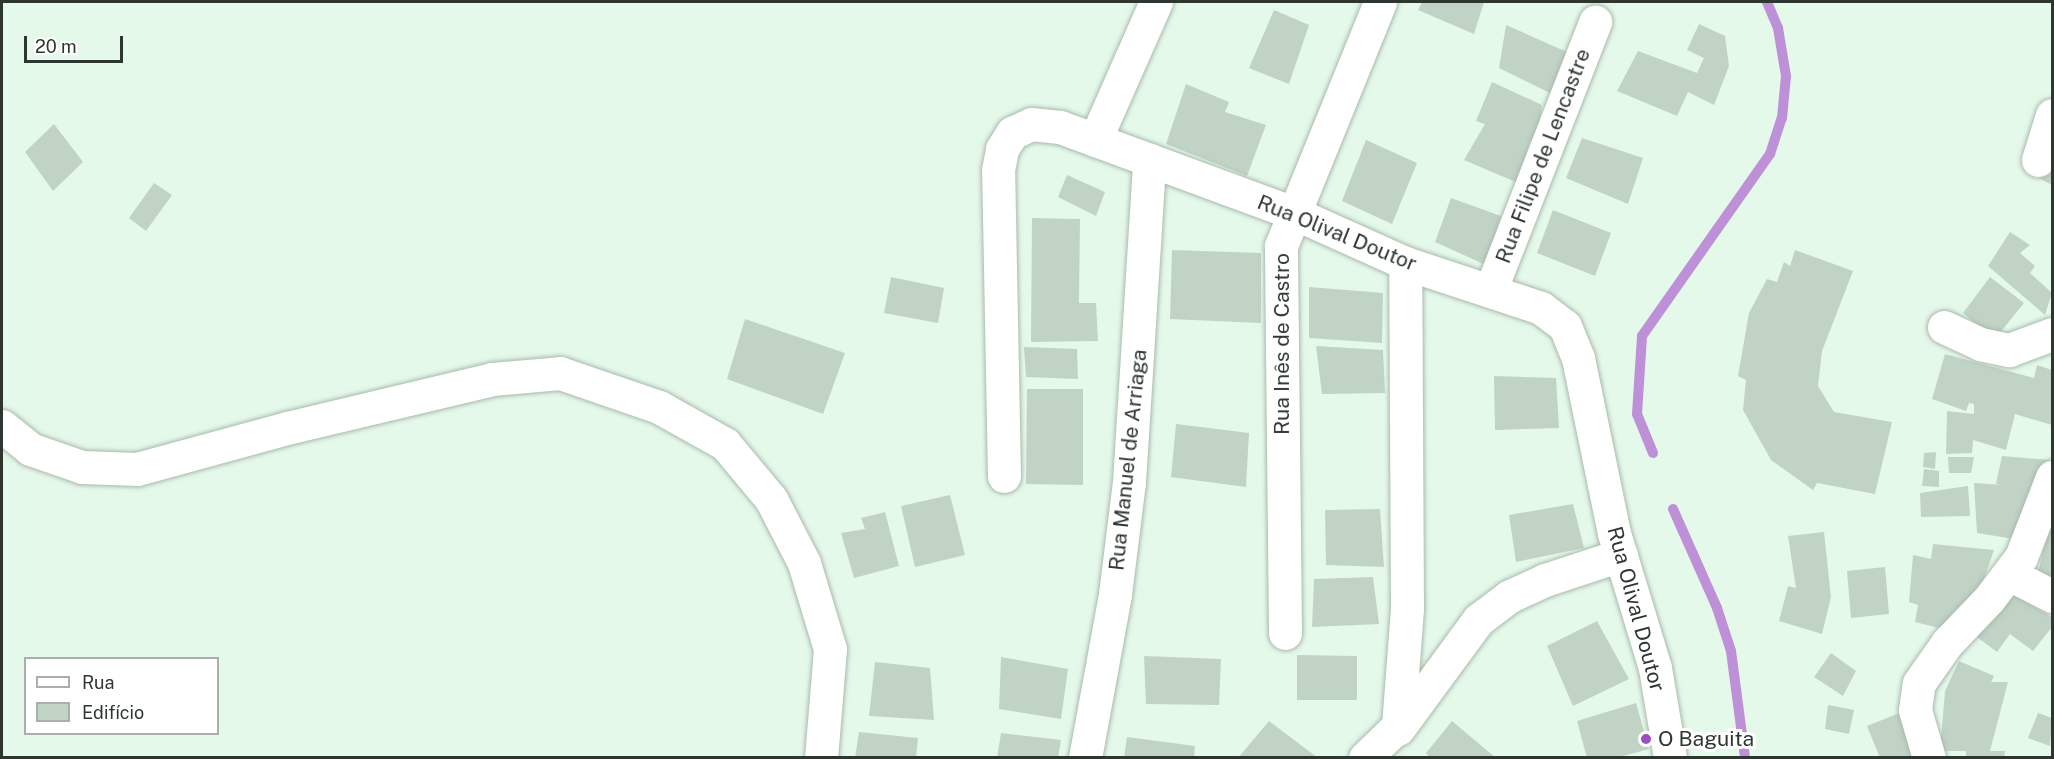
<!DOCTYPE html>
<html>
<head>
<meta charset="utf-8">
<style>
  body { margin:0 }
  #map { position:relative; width:2054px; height:759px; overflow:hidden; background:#e5f9ea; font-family:"Public Sans",sans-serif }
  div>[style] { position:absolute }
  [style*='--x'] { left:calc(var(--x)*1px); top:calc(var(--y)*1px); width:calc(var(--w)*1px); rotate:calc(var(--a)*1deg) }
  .stream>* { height:10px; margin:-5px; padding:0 5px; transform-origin:5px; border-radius:5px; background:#be90d7 }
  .building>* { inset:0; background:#c1d3c5 }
  .roads { filter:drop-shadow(0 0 2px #a8baac) drop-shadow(0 0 2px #a8baac) }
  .minor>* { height:33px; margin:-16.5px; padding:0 16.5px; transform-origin:16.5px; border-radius:16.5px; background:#fff }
  .dots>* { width:16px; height:16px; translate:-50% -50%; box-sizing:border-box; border:3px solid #fff; border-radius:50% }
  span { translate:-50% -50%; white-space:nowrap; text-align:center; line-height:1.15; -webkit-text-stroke:6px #fff; paint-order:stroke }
  .street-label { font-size:21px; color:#2e3630 }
  .poi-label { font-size:21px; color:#2e3630 }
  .left { translate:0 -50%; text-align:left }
  .frame { position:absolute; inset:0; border:3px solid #2e3630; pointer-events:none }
  .legend { position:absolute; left:24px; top:657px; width:195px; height:78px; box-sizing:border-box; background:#fff; border:2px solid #abafac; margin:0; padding:8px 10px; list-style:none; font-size:18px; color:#2e3630 }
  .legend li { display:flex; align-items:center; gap:12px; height:30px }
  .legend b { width:30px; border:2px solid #abafac }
  .scale { position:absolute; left:24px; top:36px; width:99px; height:27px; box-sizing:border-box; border:3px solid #2e3630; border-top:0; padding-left:8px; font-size:18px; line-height:21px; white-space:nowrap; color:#2e3630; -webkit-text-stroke:4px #fff; paint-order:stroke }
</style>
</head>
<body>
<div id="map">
  <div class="stream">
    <i style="--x:1653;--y:453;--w:42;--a:-112.3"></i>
    <i style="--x:1637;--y:414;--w:78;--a:-86.3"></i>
    <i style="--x:1642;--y:336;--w:223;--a:-54.9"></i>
    <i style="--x:1770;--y:154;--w:38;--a:-72"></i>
    <i style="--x:1782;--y:118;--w:42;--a:-84.6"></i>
    <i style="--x:1786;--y:76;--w:49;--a:-99.5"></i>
    <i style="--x:1778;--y:28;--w:28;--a:-113"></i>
    <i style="--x:1673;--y:509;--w:108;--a:66"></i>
    <i style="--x:1717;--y:608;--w:45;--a:72"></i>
    <i style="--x:1731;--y:651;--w:108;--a:82.5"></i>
  </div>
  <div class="building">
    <i style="clip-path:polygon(1422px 2px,1484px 2px,1474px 34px,1418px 10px)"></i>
    <i style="clip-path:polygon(1274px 10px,1309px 25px,1289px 84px,1249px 68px)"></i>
    <i style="clip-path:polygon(1699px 24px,1725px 36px,1729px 66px,1714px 105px,1688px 92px,1677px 116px,1617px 91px,1638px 51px,1697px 73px,1704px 58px,1687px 50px)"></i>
    <i style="clip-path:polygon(1506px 25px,1567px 52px,1550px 93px,1499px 68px)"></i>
    <i style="clip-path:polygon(1492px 82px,1542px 105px,1536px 143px,1530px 141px,1518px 183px,1464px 160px,1485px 124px,1476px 121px)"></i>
    <i style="clip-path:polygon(1186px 84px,1229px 102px,1225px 112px,1266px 125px,1247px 176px,1166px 144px)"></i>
    <i style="clip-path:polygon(54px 124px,83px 162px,53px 191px,25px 152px)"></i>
    <i style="clip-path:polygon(1582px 138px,1643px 158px,1628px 204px,1566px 178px)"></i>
    <i style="clip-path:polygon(2052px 138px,2052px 185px,2039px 178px)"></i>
    <i style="clip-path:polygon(1366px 140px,1417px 163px,1392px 224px,1342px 201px)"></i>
    <i style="clip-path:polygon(1067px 175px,1105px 192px,1096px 216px,1058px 197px)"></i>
    <i style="clip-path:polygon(154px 183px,172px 195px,146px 231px,129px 218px)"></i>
    <i style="clip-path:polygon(1451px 198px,1501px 216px,1488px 266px,1435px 242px)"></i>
    <i style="clip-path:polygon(1553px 210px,1611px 233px,1595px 276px,1537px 253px)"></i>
    <i style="clip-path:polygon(1032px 218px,1080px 219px,1079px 303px,1096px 303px,1098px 341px,1031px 342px)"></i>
    <i style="clip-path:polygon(2010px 232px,2030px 245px,2020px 253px,2035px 266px,2030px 273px,2052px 293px,2045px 315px,1988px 266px)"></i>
    <i style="clip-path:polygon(1172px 250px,1261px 253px,1261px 323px,1170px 319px)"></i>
    <i style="clip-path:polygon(1795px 250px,1853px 271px,1822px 351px,1818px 386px,1834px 412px,1892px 422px,1875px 494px,1817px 483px,1813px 490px,1771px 460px,1743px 410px,1746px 380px,1738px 376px,1749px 313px,1767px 279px,1777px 282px,1784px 262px,1790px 266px)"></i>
    <i style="clip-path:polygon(891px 277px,944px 288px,938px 323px,884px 313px)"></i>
    <i style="clip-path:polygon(1990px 277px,2024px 303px,1994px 340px,1963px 313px)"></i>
    <i style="clip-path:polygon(1309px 287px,1383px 293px,1382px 343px,1309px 338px)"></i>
    <i style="clip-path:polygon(745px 319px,845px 353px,823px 414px,727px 379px)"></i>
    <i style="clip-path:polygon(1316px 346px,1383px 350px,1385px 393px,1322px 394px)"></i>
    <i style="clip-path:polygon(1024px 347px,1077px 349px,1078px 379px,1026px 377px)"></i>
    <i style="clip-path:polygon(1945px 354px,2034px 378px,2037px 365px,2052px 370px,2052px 425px,2015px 414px,2006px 450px,1973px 440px,1972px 453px,1946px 454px,1947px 411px,1974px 414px,1974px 404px,1969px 403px,1966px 411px,1932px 399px)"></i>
    <i style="clip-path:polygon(1494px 376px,1556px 378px,1559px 428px,1495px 430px)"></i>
    <i style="clip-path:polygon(1027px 389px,1083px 389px,1083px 485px,1026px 484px)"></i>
    <i style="clip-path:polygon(1176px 424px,1249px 433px,1246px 487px,1171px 477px)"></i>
    <i style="clip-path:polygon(1936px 452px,1935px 469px,1923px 467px,1924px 453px)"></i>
    <i style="clip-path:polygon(2002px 456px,2050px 460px,2020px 540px,1977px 533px,1974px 483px,2003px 485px,1996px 484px)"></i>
    <i style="clip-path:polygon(1948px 457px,1974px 457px,1971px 473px,1949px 473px)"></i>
    <i style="clip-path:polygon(1924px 469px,1939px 471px,1939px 487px,1922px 486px)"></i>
    <i style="clip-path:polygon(1968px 486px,1970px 516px,1921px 517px,1920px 493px)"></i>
    <i style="clip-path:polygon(950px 495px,965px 555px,915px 567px,901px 506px)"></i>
    <i style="clip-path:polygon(1573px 504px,1584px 548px,1516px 562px,1509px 515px)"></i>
    <i style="clip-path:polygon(1380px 509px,1384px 567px,1326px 565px,1325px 510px)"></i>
    <i style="clip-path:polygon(885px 512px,899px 566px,854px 578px,841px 533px,865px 529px,861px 518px)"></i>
    <i style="clip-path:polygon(2052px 512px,2052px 587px,2036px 582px)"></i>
    <i style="clip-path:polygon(1824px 532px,1831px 597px,1822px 634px,1779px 621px,1788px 586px,1796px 588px,1788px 536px)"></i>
    <i style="clip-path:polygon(1933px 544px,1994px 550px,1977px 599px,1947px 630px,1915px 622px,1918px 605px,1909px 602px,1913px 555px,1931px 559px)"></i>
    <i style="clip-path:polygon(1885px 567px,1889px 614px,1851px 618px,1847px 571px)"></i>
    <i style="clip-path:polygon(1373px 577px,1379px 624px,1312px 627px,1314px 579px)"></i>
    <i style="clip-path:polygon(2006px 591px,2052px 617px,2052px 627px,2033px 651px,2010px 634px,1997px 652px,1974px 635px)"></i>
    <i style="clip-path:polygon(1597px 621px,1629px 679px,1573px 706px,1547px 646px)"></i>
    <i style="clip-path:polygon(1831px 653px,1856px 671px,1843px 696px,1814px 677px)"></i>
    <i style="clip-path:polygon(1297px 655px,1357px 656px,1357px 700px,1297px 700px)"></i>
    <i style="clip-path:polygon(1144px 656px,1221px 659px,1219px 705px,1146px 704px)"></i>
    <i style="clip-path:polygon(1001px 657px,1068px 669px,1061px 719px,999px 709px)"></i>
    <i style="clip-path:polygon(1959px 661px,1994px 676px,1991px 682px,2008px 682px,1990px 751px,2005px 751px,2004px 758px,1966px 758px,1966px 751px,1940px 751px,1945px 691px)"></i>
    <i style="clip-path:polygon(875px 662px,930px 668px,934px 720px,869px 716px)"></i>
    <i style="clip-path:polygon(1636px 703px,1649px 749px,1616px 758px,1587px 758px,1577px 721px)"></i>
    <i style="clip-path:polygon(1828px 705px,1854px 710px,1849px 734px,1825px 729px)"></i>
    <i style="clip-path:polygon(1902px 712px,1920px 758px,1880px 758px,1867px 726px)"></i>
    <i style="clip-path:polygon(2038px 713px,2052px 718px,2050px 746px,2028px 738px)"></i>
    <i style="clip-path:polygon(1269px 721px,1318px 758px,1238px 758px)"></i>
    <i style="clip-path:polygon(1452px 721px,1496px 758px,1430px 758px,1426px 753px)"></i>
    <i style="clip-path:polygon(859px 732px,918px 738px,916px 758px,855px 758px)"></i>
    <i style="clip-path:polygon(1001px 733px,1061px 740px,1058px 758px,997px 758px)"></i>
    <i style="clip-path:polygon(1127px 737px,1195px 746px,1194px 758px,1124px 758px)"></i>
  </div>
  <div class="roads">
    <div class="minor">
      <i style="--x:1095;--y:140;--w:151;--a:-66.2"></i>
      <i style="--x:2038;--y:160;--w:47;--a:-72.7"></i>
      <i style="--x:1491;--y:289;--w:287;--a:-68.7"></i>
      <i style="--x:1944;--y:327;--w:40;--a:25"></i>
      <i style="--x:1980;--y:344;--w:30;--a:12"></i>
      <i style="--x:2009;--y:350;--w:46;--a:-20.4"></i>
      <i style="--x:2;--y:426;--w:36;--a:39"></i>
      <i style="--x:30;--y:449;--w:55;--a:19.1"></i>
      <i style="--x:82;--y:467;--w:55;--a:2.1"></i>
      <i style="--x:137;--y:469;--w:156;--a:-15.3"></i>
      <i style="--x:287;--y:428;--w:211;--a:-13.4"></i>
      <i style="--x:492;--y:379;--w:68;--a:-5"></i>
      <i style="--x:560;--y:373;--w:105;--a:19"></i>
      <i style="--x:659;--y:407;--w:76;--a:29.3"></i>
      <i style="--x:725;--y:444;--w:72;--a:50.1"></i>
      <i style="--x:771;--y:499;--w:72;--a:62.7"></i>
      <i style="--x:804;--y:563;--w:90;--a:73.2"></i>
      <i style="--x:830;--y:649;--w:109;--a:94.7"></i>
      <i style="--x:1004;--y:476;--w:306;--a:-91.1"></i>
      <i style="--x:998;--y:170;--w:21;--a:-79"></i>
      <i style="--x:1002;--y:149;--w:19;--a:-58"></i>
      <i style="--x:1012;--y:133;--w:21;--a:-25"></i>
      <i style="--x:1031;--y:124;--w:29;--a:6"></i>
      <i style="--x:1060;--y:127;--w:249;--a:20.2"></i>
      <i style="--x:1294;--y:213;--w:122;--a:24.2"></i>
      <i style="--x:1405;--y:263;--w:143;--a:18.3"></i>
      <i style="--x:1541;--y:308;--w:30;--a:37"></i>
      <i style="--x:1565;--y:326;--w:35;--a:68"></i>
      <i style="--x:1578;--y:358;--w:179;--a:78.4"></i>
      <i style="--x:1614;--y:533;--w:141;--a:73.1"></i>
      <i style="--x:1655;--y:668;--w:91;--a:80.5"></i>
      <i style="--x:2009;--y:574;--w:48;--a:27.1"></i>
      <i style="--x:1285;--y:633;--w:387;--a:-90.6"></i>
      <i style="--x:1281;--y:246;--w:263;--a:-67.9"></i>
      <i style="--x:1398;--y:729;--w:135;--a:-53.7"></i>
      <i style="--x:1478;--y:620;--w:38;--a:-37"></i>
      <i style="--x:1508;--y:597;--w:41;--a:-24.7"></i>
      <i style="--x:1545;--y:580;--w:80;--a:-18.2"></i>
      <i style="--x:1085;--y:758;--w:167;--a:-79.6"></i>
      <i style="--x:1115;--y:594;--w:113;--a:-82.9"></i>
      <i style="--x:1129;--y:482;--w:323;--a:-86.4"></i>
      <i style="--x:1365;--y:758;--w:46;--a:-44.1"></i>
      <i style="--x:1398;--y:726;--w:118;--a:-85.6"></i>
      <i style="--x:1407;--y:608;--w:345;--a:-90.3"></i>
      <i style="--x:1929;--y:758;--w:50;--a:-106.3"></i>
      <i style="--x:1915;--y:710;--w:27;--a:-82"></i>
      <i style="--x:1919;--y:683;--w:49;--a:-55"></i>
      <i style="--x:1947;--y:643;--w:61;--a:-46.3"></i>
      <i style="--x:1989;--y:599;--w:53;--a:-52.7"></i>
      <i style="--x:2021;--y:557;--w:86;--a:-68.8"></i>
    </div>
  </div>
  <div class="dots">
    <i style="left:1646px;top:739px;background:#9a4ec0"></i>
  </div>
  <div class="street-label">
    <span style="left:1543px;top:156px;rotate:-69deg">Rua Filipe de Lencastre</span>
    <span style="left:1337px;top:233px;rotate:22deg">Rua Olival Doutor</span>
    <span style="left:1282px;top:344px;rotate:-90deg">Rua Inês de Castro</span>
    <span style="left:1128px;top:460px;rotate:-84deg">Rua Manuel de Arriaga</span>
    <span style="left:1636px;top:609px;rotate:75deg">Rua Olival Doutor</span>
  </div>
  <div class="poi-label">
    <span class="left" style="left:1658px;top:739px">O Baguita</span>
  </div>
  <div class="frame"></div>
  <ul class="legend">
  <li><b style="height:8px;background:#fff"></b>Rua</li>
  <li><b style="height:16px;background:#c1d3c5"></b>Edifício</li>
  </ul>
  <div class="scale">20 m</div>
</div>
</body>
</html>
